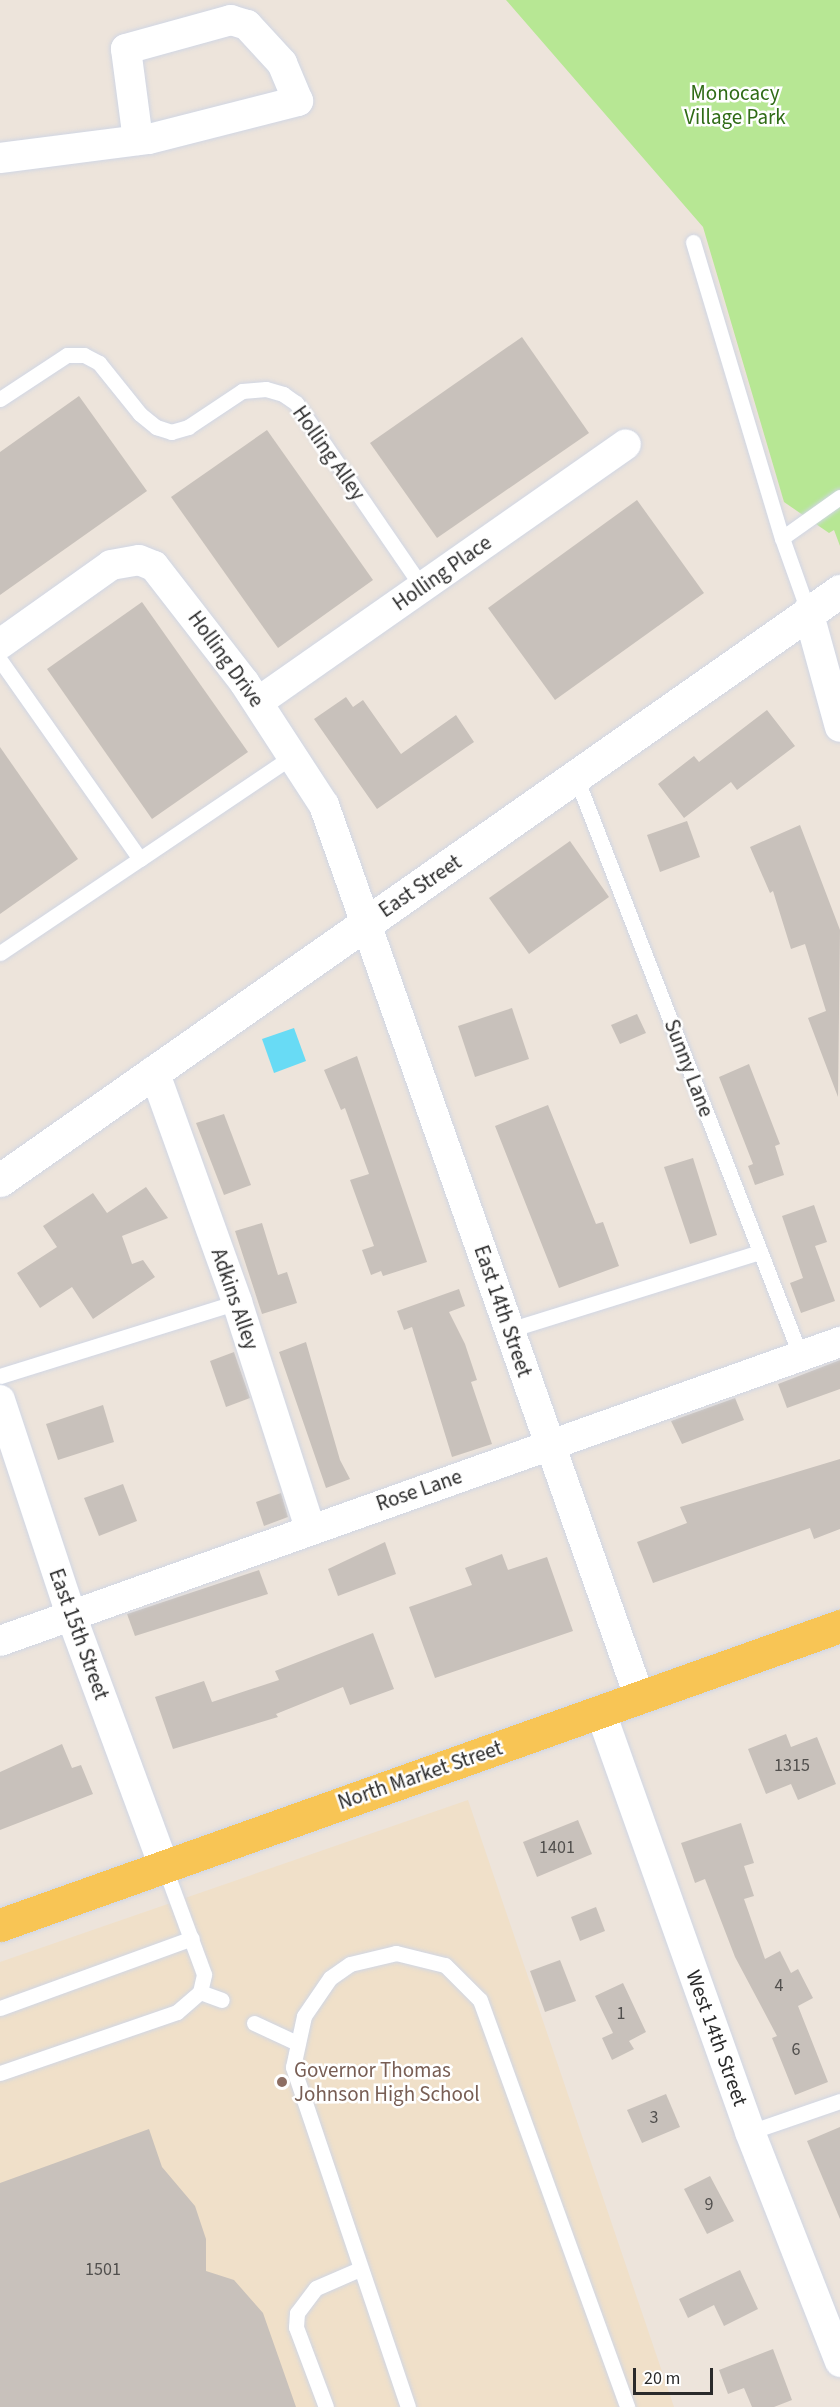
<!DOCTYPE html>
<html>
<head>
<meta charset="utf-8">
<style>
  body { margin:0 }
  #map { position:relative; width:840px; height:2407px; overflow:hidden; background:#ede4db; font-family:"Source Sans 3",sans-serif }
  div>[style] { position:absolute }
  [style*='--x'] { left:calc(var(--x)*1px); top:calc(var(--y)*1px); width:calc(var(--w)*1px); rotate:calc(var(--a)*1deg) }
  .education>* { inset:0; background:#f0e0c9 }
  .green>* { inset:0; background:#b7e794 }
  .water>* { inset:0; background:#68dbf5 }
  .building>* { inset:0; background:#c8c1bb }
  .roads { filter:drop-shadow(0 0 2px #d0d6e4) drop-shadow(0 0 2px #d0d6e4) }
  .lane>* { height:15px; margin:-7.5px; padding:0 7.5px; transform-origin:7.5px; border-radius:7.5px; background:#fff }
  .street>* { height:30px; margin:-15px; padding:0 15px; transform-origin:15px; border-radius:15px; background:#fff }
  .secondary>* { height:33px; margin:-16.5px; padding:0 16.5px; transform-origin:16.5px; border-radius:16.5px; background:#fff }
  .primary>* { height:33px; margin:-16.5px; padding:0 16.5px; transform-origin:16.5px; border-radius:16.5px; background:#f8c555 }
  .dots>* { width:16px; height:16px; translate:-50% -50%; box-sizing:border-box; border:3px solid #fff; border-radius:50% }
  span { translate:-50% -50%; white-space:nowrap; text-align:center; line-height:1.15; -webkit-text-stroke:5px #fff; paint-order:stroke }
  .number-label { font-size:18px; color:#52504e }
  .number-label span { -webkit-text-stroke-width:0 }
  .park-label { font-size:21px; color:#2f6b16 }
  .street-label { font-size:21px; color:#2a2a2a }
  .education-label { font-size:21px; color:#785e54 }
  .left { translate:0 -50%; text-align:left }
  .scale { position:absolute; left:633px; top:2368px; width:80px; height:27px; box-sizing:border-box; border:3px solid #2a2a2a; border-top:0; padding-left:8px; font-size:18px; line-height:21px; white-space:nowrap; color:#2a2a2a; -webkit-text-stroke:4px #fff; paint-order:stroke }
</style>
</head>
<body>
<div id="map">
  <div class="education">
    <i style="clip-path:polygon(468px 1800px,674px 2407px,0 2407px,0 1962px)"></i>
  </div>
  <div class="green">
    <i style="clip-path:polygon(506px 0,840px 0,840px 546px,834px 530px,829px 533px,784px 502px,703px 227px)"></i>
  </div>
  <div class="water">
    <i style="clip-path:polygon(294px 1028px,306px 1061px,274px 1073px,262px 1039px)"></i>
  </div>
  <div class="building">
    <i style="clip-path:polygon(522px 337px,589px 433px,437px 538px,370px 443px)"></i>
    <i style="clip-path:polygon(79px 396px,147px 491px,0 595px,0 452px)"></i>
    <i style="clip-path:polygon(267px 430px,373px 580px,278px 648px,171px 497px)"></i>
    <i style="clip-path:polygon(637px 500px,704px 593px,555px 700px,488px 608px)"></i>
    <i style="clip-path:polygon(142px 602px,248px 752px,152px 819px,47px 669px)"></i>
    <i style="clip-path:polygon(346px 697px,353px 707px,363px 700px,401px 754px,456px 715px,474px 742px,377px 809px,314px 719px)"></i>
    <i style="clip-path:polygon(767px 710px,795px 746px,737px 790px,731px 782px,684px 818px,658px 784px,694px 756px,699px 762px)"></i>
    <i style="clip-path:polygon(0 747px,78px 859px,0 914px)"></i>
    <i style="clip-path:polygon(687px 821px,700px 857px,660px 872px,647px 835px)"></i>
    <i style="clip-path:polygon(800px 825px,840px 930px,838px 1097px,808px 1018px,826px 1011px,805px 944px,791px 949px,773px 891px,770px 893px,750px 847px)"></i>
    <i style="clip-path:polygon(570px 841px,609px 897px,529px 954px,489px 898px)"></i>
    <i style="clip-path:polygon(512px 1008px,529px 1059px,475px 1077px,458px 1026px)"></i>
    <i style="clip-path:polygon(637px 1014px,646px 1033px,620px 1044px,611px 1025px)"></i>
    <i style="clip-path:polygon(357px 1056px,427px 1262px,383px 1276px,381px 1271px,371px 1275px,362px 1250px,374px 1246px,350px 1180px,369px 1174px,345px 1108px,341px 1110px,324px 1070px)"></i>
    <i style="clip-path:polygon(749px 1064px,780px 1144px,775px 1146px,784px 1175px,755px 1185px,748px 1166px,753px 1164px,719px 1077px)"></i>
    <i style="clip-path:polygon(548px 1105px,596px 1224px,603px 1222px,619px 1266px,559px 1288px,495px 1126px)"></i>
    <i style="clip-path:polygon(224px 1114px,251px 1185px,224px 1195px,196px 1123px)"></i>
    <i style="clip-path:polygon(693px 1158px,717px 1235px,690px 1244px,664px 1167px)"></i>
    <i style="clip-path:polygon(146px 1187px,168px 1218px,122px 1236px,132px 1264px,143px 1260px,155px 1277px,93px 1319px,72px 1287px,40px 1308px,17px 1273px,57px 1247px,43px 1226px,93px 1193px,107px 1213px)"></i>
    <i style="clip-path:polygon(814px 1205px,827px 1242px,815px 1246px,835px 1301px,801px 1313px,790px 1283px,803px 1278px,782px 1216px)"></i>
    <i style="clip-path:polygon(262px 1223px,278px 1275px,287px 1272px,297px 1303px,262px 1314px,235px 1231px)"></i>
    <i style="clip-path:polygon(459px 1289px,465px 1306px,449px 1312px,465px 1344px,477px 1380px,471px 1382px,492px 1444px,452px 1457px,412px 1327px,404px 1330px,397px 1311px)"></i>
    <i style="clip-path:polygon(306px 1342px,340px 1460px,350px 1479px,326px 1488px,279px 1352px)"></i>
    <i style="clip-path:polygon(234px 1352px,250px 1398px,226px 1407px,210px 1361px)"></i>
    <i style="clip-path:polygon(840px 1360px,840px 1389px,787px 1408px,778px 1384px)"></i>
    <i style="clip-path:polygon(735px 1398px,744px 1420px,682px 1444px,671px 1421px)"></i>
    <i style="clip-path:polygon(103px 1405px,114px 1442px,58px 1460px,46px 1424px)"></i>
    <i style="clip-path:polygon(840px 1459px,840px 1529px,814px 1539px,810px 1528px,653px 1583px,637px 1542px,687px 1523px,680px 1507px)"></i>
    <i style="clip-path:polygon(123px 1484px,137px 1521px,99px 1536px,84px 1498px)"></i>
    <i style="clip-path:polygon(281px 1493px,288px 1517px,264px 1526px,256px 1502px)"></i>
    <i style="clip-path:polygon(385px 1542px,396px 1574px,338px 1596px,328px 1569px)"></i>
    <i style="clip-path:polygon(502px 1554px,508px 1570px,547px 1557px,573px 1631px,435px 1678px,409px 1607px,472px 1585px,465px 1568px)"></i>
    <i style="clip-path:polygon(259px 1570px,268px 1594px,135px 1636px,127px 1614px)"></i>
    <i style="clip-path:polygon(373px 1633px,394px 1689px,350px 1705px,343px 1687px,276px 1714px,278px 1717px,173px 1749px,155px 1697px,204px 1681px,212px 1702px,279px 1680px,275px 1671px)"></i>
    <i style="clip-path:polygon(786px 1734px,791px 1747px,817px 1737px,836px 1784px,798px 1800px,791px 1784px,766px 1794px,748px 1749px)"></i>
    <i style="clip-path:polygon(62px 1744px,72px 1768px,81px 1765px,93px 1794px,0 1830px,0 1772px)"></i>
    <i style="clip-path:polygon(578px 1820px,592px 1854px,537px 1877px,523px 1842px)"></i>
    <i style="clip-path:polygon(741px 1823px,754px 1863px,744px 1866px,754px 1896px,744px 1899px,765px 1959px,780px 1951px,791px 1973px,798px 1969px,813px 1998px,798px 2006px,828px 2082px,795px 2095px,772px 2038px,777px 2036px,735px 1957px,705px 1879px,695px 1883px,681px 1843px)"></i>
    <i style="clip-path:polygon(596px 1907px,605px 1931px,580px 1941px,571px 1917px)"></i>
    <i style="clip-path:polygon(560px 1960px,576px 2001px,545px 2012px,530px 1971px)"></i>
    <i style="clip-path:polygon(623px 1983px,646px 2032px,629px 2041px,634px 2049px,612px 2060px,602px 2038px,613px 2033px,595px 1996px)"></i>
    <i style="clip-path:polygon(666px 2094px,680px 2127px,642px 2143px,627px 2110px)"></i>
    <i style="clip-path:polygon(840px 2127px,840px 2219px,807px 2141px)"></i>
    <i style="clip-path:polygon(149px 2129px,162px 2167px,195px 2206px,206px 2239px,206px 2271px,234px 2280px,263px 2313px,296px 2407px,0 2407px,0 2183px)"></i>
    <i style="clip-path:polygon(710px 2176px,734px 2221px,707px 2234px,684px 2189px)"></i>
    <i style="clip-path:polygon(740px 2270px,758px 2309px,724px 2326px,714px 2305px,688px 2318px,679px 2299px)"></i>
    <i style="clip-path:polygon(773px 2349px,792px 2400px,774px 2407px,752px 2407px,744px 2388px,728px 2394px,719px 2370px)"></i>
  </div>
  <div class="roads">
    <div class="lane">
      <i style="--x:693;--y:242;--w:309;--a:73.3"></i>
      <i style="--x:0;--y:399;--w:80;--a:-33.3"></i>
      <i style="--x:67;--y:355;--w:17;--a:0"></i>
      <i style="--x:84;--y:355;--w:17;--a:28"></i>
      <i style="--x:99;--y:363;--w:65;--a:51.2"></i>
      <i style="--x:140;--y:414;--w:21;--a:39"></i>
      <i style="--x:156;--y:427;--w:16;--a:18"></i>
      <i style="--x:171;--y:432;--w:18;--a:-16"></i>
      <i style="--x:188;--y:427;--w:65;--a:-33.7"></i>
      <i style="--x:242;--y:391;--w:24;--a:-5"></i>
      <i style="--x:266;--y:389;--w:18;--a:16"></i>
      <i style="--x:283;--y:394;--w:16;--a:35"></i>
      <i style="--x:296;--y:403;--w:223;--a:55.6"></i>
      <i style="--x:808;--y:611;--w:77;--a:-109.6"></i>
      <i style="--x:782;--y:538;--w:71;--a:-35.3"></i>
      <i style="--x:0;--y:660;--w:243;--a:54.9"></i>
      <i style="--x:140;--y:859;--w:186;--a:-34"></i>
      <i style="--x:577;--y:780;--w:619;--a:68.78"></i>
      <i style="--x:0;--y:953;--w:169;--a:-33.9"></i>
      <i style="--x:509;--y:1330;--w:263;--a:-17.3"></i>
      <i style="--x:0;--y:1376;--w:248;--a:-17.3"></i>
      <i style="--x:200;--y:1992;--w:23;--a:20"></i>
      <i style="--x:0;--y:2008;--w:204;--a:-20"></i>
      <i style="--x:254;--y:2023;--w:45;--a:24.9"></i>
      <i style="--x:0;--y:2073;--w:187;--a:-19"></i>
      <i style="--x:177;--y:2012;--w:30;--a:-41"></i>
      <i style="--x:200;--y:1992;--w:18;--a:-77"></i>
      <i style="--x:204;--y:1974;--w:115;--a:-110.3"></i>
      <i style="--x:750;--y:2132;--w:95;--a:-19"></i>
      <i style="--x:326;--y:2407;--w:85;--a:-110.6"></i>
      <i style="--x:296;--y:2327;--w:14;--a:-86"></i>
      <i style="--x:297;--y:2313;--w:31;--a:-53"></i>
      <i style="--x:316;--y:2288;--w:48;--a:-23.4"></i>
      <i style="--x:408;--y:2407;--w:359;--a:-108.7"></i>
      <i style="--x:293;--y:2067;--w:52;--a:-77.8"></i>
      <i style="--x:304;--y:2016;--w:46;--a:-55.6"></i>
      <i style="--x:330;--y:1978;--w:24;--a:-35"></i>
      <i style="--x:350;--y:1964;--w:47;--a:-13.4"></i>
      <i style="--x:396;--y:1953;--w:50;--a:13.8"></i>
      <i style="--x:445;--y:1965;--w:49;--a:45"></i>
      <i style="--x:480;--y:2000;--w:433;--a:70.1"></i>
    </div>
    <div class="street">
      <i style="--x:0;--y:158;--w:150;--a:-7.3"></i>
      <i style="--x:149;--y:139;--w:154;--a:-14.3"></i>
      <i style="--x:298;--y:101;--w:41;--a:-112.8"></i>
      <i style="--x:282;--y:63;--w:52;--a:-132.6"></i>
      <i style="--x:247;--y:25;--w:17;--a:-163"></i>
      <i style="--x:231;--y:20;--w:109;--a:164.6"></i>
      <i style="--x:126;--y:49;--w:92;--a:82.5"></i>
      <i style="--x:808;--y:611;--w:120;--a:74.6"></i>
      <i style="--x:0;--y:644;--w:136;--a:-35.4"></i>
      <i style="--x:111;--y:565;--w:28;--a:-10"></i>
      <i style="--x:139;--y:560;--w:16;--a:22"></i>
      <i style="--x:154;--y:566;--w:147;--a:52.2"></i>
      <i style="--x:244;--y:682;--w:147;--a:57"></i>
      <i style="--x:324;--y:805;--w:948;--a:70.53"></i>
      <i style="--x:258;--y:702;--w:449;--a:-35"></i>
      <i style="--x:154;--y:1071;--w:245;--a:70.2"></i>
      <i style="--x:237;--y:1302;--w:237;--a:72.1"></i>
      <i style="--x:0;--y:1400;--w:226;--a:71.7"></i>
      <i style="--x:71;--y:1615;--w:268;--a:69.7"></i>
      <i style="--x:0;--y:1641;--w:892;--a:-19.59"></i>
      <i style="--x:601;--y:1713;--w:445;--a:70.4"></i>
      <i style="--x:750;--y:2132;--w:247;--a:68.6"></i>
    </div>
    <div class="secondary">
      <i style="--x:0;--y:1180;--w:1026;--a:-35.04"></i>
    </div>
    <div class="primary">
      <i style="--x:0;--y:1925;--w:892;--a:-19.59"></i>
    </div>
  </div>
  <div class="dots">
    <i style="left:282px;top:2082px;background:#8d6e63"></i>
  </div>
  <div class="number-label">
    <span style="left:792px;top:1766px">1315</span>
    <span style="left:557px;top:1848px">1401</span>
    <span style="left:779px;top:1986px">4</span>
    <span style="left:621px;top:2014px">1</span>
    <span style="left:796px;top:2050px">6</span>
    <span style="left:654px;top:2118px">3</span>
    <span style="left:709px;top:2205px">9</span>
    <span style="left:103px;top:2270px">1501</span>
  </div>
  <div class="park-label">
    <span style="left:735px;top:105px">Monocacy<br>Village Park</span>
  </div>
  <div class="street-label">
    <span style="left:329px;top:453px;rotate:55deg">Holling Alley</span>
    <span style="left:442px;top:573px;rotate:-35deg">Holling Place</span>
    <span style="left:226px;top:659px;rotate:54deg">Holling Drive</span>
    <span style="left:420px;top:886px;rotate:-34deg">East Street</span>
    <span style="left:689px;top:1068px;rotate:69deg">Sunny Lane</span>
    <span style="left:235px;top:1299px;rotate:71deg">Adkins Alley</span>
    <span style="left:503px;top:1311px;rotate:71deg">East 14th Street</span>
    <span style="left:419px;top:1490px;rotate:-19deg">Rose Lane</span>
    <span style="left:79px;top:1634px;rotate:70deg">East 15th Street</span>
    <span style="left:420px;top:1775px;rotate:-19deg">North Market Street</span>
    <span style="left:717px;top:2038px;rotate:70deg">West 14th Street</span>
  </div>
  <div class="education-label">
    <span class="left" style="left:294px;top:2082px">Governor Thomas<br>Johnson High School</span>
  </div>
  <div class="scale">20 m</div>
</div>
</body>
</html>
